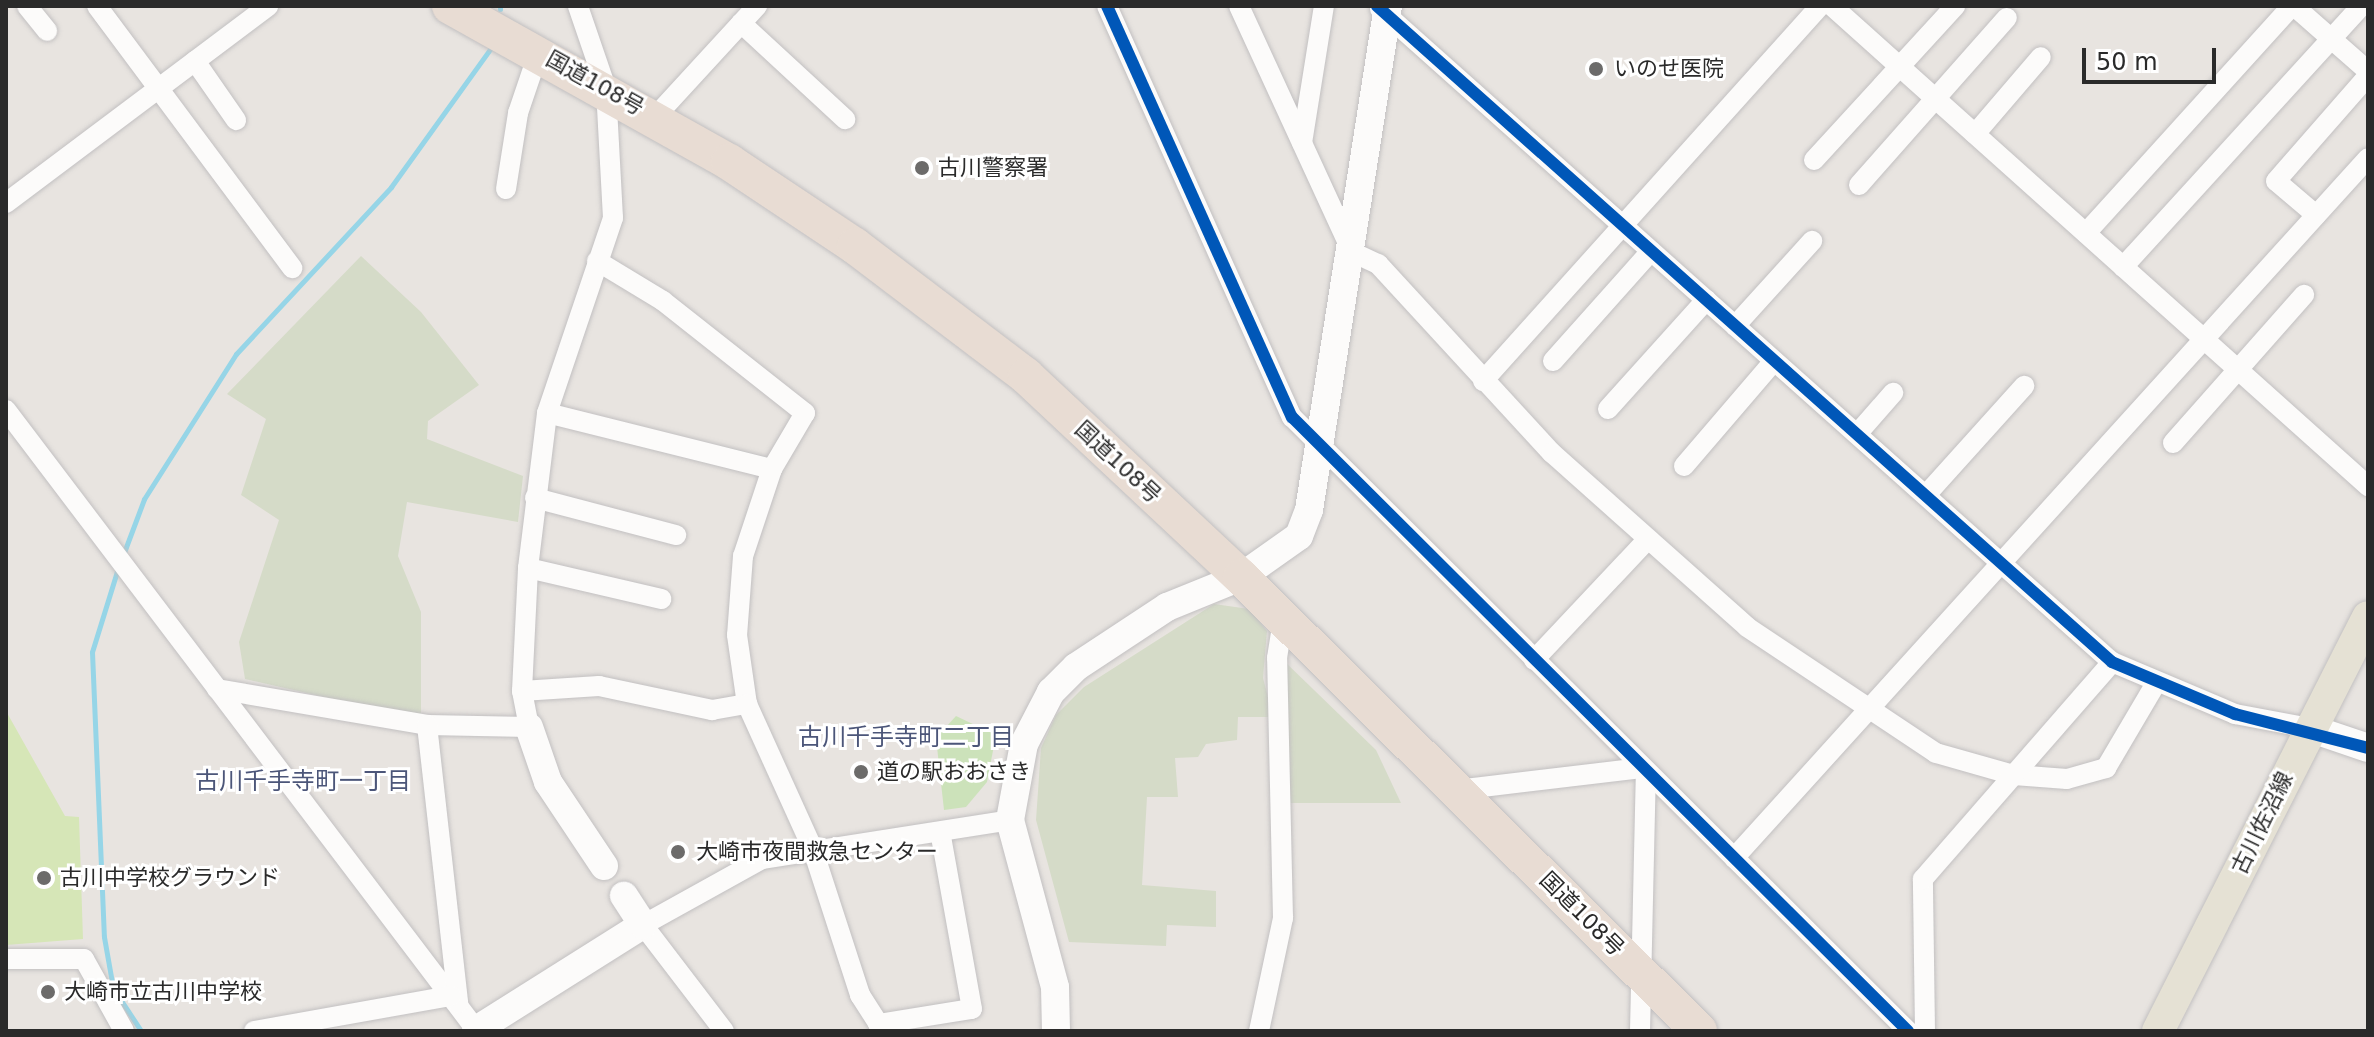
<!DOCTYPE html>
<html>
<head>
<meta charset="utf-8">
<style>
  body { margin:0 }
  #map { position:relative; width:2374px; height:1037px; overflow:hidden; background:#e8e4e0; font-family:"DejaVu Sans","Noto Sans JP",sans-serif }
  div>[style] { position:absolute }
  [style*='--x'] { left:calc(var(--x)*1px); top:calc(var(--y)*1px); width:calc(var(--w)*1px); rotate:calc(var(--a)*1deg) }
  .green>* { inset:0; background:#cce2ba }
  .cemetery>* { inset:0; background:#d5dbc8 }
  .pitch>* { inset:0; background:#d6e6b7 }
  .stream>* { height:5px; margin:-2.5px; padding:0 2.5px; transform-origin:2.5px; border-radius:2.5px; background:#96d5e7 }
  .roads { filter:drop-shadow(0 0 2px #c2c0c1) drop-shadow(0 0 2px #c2c0c1) }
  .street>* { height:20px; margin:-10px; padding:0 10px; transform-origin:10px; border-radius:10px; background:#fcfbfa }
  .secondary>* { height:28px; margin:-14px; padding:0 14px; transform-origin:14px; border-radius:14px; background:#fcfbfa }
  .primary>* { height:32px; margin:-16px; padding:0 16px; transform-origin:16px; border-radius:16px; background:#e5e1d4 }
  .highway>* { height:36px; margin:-18px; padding:0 18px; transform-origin:18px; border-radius:18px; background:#e8dcd3 }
  .cycleway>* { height:12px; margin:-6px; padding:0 6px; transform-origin:6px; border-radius:6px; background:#0057b8 }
  .dots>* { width:22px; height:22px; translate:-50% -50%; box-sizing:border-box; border:4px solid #fff; border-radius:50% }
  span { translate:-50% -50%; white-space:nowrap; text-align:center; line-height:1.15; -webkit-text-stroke:6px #fff; paint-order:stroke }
  .poi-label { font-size:22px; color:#2a2a2a }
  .left { translate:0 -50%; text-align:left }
  .street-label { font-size:22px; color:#2a2a2a }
  .neighbourhood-label { font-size:24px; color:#4c5679 }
  .frame { position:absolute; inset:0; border:8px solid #2a2a2a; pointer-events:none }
  .scale { position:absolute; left:2082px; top:48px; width:134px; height:36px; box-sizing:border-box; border:4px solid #2a2a2a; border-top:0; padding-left:10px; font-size:24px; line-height:28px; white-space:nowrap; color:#2a2a2a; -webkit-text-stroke:6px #fff; paint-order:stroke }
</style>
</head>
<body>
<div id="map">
  <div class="green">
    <i style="clip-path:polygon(956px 716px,996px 735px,987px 782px,966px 807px,944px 810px,936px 738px)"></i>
  </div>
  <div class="cemetery">
    <i style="clip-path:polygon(361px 256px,421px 312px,479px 385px,428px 421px,427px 439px,523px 476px,518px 522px,407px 502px,398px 556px,421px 612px,421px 719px,245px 679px,239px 642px,279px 520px,241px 495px,266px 419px,227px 394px)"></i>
    <i style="clip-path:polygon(1214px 604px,1249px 609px,1267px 631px,1263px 678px,1273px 717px,1238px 717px,1237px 740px,1206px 744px,1198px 757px,1175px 758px,1178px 797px,1147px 797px,1142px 885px,1216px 891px,1216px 927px,1167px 925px,1166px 946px,1069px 942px,1036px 820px,1041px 748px,1056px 715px,1084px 687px)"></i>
    <i style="clip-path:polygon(1282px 659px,1376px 750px,1401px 803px,1290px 803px)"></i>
  </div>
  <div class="pitch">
    <i style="clip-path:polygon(6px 711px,65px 816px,79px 817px,83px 939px,6px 945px)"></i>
  </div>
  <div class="stream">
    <i style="--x:500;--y:6;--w:3;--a:90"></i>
    <i style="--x:123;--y:555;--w:60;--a:-69.4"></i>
    <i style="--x:144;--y:499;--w:172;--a:-57.6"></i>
    <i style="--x:236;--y:354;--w:228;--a:-47.1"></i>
    <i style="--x:391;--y:187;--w:171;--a:-54.3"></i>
    <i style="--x:118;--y:568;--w:88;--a:107.2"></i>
    <i style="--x:92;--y:652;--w:285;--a:87.6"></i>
    <i style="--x:104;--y:937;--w:52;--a:80"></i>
    <i style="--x:113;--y:988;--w:51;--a:56.9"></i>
  </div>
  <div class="roads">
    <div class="street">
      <i style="--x:27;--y:6;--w:32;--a:51"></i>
      <i style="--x:97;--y:6;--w:327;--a:53.3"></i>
      <i style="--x:1107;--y:6;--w:451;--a:65.8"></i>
      <i style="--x:1292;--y:417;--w:870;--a:44.91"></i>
      <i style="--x:1239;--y:6;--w:271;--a:65.3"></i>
      <i style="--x:1352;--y:252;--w:29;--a:25"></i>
      <i style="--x:1378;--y:264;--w:257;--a:47.4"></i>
      <i style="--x:1552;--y:453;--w:261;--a:41.7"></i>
      <i style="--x:1747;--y:627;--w:227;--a:33.7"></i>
      <i style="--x:1936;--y:753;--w:81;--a:15.8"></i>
      <i style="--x:2014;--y:775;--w:53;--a:4.3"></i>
      <i style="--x:2067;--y:779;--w:41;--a:-15.8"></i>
      <i style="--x:2106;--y:768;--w:99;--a:-59.5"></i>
      <i style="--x:1832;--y:6;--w:720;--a:41.85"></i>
      <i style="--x:2294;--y:6;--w:98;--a:41.3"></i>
      <i style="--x:1380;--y:9;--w:981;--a:41.74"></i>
      <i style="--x:2112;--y:662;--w:134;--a:22.9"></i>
      <i style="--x:2235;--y:714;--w:75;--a:10.7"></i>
      <i style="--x:741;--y:23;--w:142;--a:42.7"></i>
      <i style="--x:195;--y:61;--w:72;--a:55.2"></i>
      <i style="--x:655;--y:117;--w:151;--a:-47.4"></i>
      <i style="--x:1975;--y:134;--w:101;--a:-49.4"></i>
      <i style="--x:1302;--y:143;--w:139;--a:-80.9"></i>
      <i style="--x:1814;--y:160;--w:209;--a:-47.5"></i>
      <i style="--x:1859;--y:185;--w:223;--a:-48.5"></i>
      <i style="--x:506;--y:189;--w:77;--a:-81"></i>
      <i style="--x:518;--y:113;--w:65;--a:-71.3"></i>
      <i style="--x:6;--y:203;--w:328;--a:-36.9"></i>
      <i style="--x:2316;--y:215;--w:52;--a:-139.6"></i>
      <i style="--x:2276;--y:181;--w:140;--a:-48.8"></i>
      <i style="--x:2086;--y:233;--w:307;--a:-47.8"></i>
      <i style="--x:597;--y:261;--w:77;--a:31.2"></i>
      <i style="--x:663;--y:301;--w:181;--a:38.3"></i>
      <i style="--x:805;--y:413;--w:65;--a:120.5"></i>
      <i style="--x:772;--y:469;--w:92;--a:108.4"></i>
      <i style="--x:743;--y:556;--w:79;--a:94.3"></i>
      <i style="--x:737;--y:635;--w:70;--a:81.8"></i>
      <i style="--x:2123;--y:267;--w:353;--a:-47.6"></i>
      <i style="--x:1735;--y:326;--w:115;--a:-47.8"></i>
      <i style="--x:1553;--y:361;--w:147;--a:-48.3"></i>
      <i style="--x:1483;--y:381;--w:504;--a:-48.06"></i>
      <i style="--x:1608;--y:409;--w:147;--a:-48"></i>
      <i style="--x:6;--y:410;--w:779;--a:52.82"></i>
      <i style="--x:547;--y:413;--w:232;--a:14"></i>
      <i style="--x:1857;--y:434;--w:55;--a:-48.7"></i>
      <i style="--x:2173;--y:443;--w:198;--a:-48.5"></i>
      <i style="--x:1684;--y:466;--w:138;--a:-49.4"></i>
      <i style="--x:1926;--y:495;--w:147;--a:-48"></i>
      <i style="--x:535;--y:498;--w:146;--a:14.7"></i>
      <i style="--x:528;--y:568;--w:137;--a:13.1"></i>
      <i style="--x:1534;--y:660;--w:166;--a:-46.7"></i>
      <i style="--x:217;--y:689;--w:213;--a:9.7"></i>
      <i style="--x:427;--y:725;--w:102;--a:1.1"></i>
      <i style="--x:529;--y:727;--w:37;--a:-101"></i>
      <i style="--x:522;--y:691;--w:123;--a:-87.2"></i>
      <i style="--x:528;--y:568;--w:156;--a:-83"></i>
      <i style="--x:547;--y:413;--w:206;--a:-71.3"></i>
      <i style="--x:613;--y:218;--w:130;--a:-93.1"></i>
      <i style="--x:606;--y:88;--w:87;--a:-108.9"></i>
      <i style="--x:522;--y:691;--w:77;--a:-3.7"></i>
      <i style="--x:599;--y:686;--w:116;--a:12"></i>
      <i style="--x:712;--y:710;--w:36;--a:-10"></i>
      <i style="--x:747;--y:704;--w:157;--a:65.6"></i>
      <i style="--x:812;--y:847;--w:156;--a:72"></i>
      <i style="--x:860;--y:995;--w:43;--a:57.4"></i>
      <i style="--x:427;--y:725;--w:280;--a:83.6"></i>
      <i style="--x:1457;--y:790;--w:186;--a:-6.8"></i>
      <i style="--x:1734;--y:858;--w:944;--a:-47.83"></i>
      <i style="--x:6;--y:959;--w:78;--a:0"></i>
      <i style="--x:84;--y:959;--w:82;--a:60.9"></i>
      <i style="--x:878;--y:1024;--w:95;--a:-9.1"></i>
      <i style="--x:972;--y:1009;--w:180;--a:-100.2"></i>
      <i style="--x:254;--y:1031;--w:200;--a:-10.1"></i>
      <i style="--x:724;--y:1031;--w:133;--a:-127.4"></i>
      <i style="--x:643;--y:925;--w:136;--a:-29"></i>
      <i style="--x:762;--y:859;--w:251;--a:-8.9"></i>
      <i style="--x:1259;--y:1031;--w:116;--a:-78"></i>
      <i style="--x:1283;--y:918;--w:260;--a:-91.3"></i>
      <i style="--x:1277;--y:658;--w:39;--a:-81"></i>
      <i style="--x:1640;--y:1031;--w:260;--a:-88.7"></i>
      <i style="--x:1925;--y:1031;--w:152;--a:-90.8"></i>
      <i style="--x:1923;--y:879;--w:288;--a:-48.9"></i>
    </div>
    <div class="secondary">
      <i style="--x:529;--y:727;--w:58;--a:70.9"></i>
      <i style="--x:548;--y:782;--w:101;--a:56.3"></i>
      <i style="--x:2309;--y:728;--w:62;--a:18.7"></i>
      <i style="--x:476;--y:1030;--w:197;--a:-32.2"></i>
      <i style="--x:643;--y:925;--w:35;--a:-123"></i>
      <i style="--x:1056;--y:1031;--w:44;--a:-91.3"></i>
      <i style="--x:1055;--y:987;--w:173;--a:-105.1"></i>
      <i style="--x:1010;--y:820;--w:77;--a:-79.6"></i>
      <i style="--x:1024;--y:744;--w:59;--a:-62.6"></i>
      <i style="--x:1051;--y:692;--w:35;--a:-45"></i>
      <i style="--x:1076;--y:667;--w:109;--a:-33.4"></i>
      <i style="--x:1167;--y:607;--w:80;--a:-22.1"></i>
      <i style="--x:1241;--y:577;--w:71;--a:-35.3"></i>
      <i style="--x:1299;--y:536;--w:28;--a:-69"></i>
      <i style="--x:1309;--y:510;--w:510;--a:-81.09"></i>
    </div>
    <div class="primary">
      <i style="--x:2158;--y:1031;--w:464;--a:-63.1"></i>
    </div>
    <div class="highway">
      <i style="--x:450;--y:6;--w:320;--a:29.2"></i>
      <i style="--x:729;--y:162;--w:151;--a:33.7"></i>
      <i style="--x:855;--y:246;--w:215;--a:37.2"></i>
      <i style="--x:1026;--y:376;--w:294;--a:43.1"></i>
      <i style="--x:1241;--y:577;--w:645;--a:44.75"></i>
    </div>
  </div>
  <div class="cycleway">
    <i style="--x:1107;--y:6;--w:451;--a:65.8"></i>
    <i style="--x:1292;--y:417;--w:870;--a:44.91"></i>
    <i style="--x:1377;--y:6;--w:985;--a:41.75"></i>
    <i style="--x:2112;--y:662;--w:134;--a:22.9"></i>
    <i style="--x:2235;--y:714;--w:137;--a:14.3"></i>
  </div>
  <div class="dots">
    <i style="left:1596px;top:69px;background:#6c6b6a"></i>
    <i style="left:922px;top:168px;background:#6c6b6a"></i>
    <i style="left:861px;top:772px;background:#6c6b6a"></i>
    <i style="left:678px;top:852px;background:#6c6b6a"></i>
    <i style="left:44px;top:878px;background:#6c6b6a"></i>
    <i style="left:48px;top:992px;background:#6c6b6a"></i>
  </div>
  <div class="poi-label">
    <span class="left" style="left:1614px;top:69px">いのせ医院</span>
    <span class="left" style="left:938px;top:168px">古川警察署</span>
    <span class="left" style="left:877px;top:772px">道の駅おおさき</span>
    <span class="left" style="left:696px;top:852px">大崎市夜間救急センター</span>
    <span class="left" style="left:60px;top:878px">古川中学校グラウンド</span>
    <span class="left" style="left:64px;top:992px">大崎市立古川中学校</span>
  </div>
  <div class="street-label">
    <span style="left:595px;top:83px;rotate:29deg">国道108号</span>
    <span style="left:1118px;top:462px;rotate:43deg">国道108号</span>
    <span style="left:2262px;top:823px;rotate:-64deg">古川佐沼線</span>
    <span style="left:1582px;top:914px;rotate:45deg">国道108号</span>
  </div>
  <div class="neighbourhood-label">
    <span style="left:906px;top:738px">古川千手寺町二丁目</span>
    <span style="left:303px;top:782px">古川千手寺町一丁目</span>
  </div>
  <div class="frame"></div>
  <div class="scale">50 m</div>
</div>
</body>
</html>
